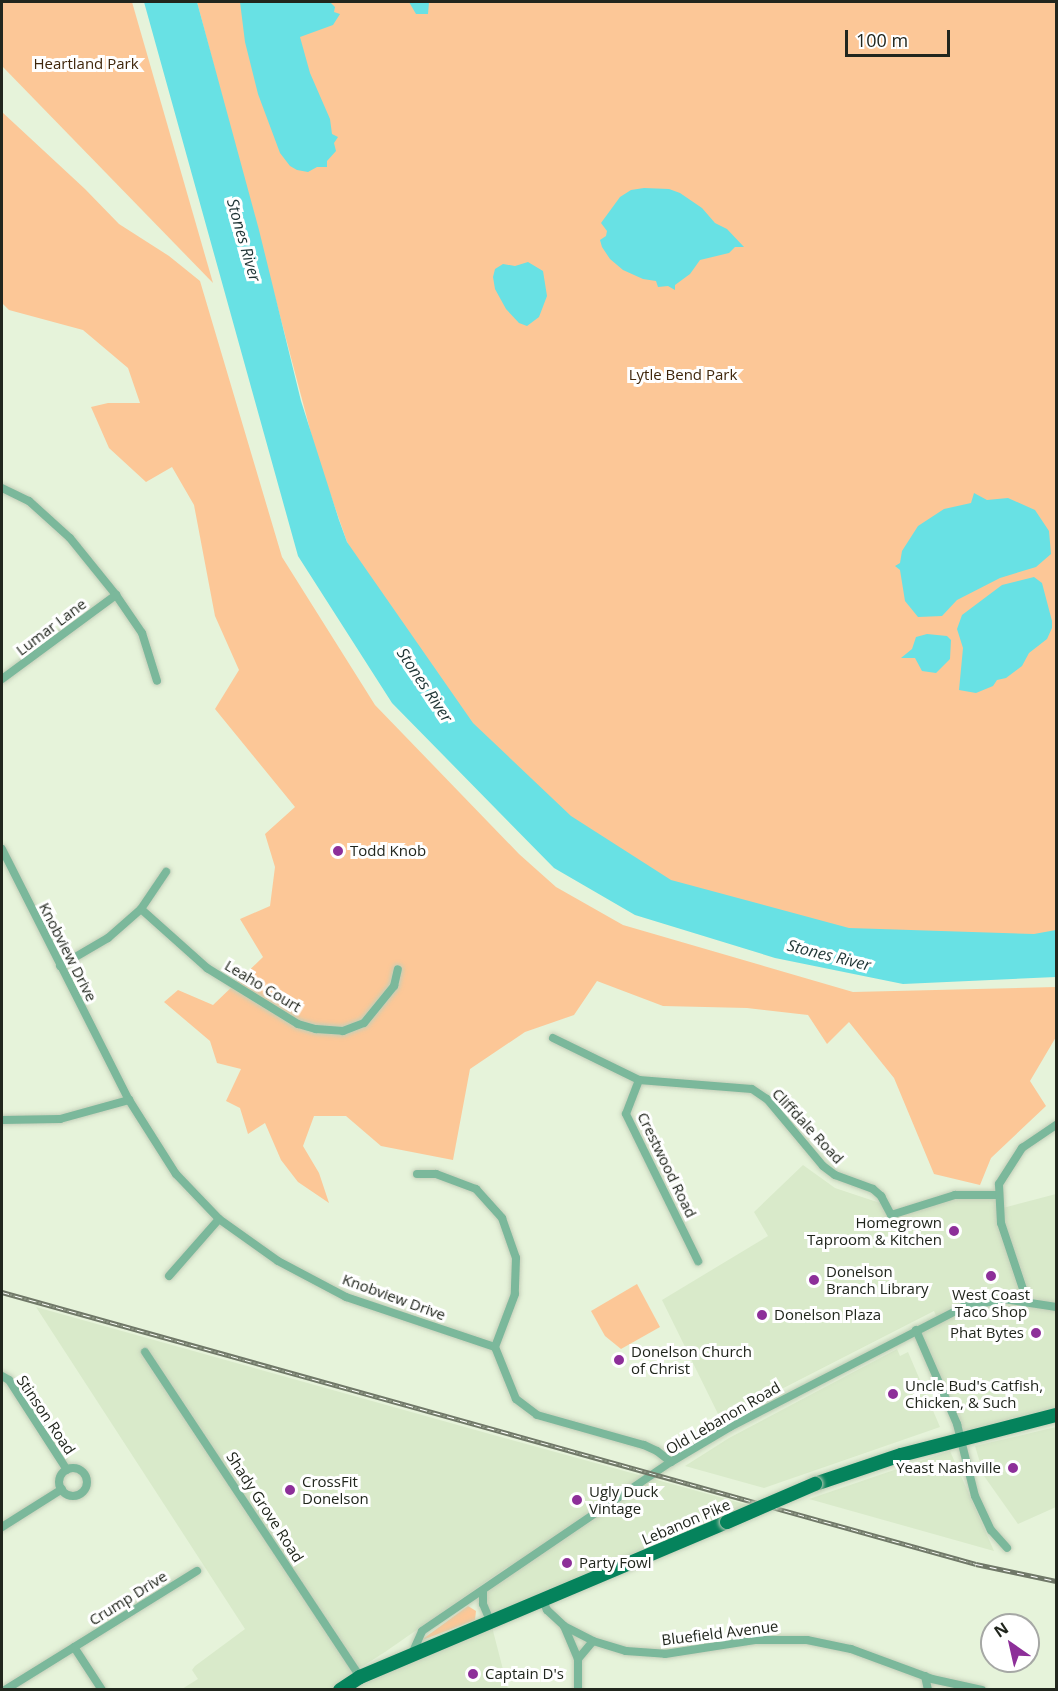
<!DOCTYPE html>
<html>
<head>
<meta charset="utf-8">
<style>
  body { margin:0 }
  #map { position:relative; width:1058px; height:1691px; overflow:hidden; background:#e6f3da; font-family:"Open Sans",sans-serif }
  div>[style] { position:absolute }
  [style*='--x'] { left:calc(var(--x)*1px); top:calc(var(--y)*1px); width:calc(var(--w)*1px); rotate:calc(var(--a)*1deg) }
  .built>* { inset:0; background:#d9eaca }
  .green>* { inset:0; background:#fcc797 }
  .water>* { inset:0; background:#68e1e4 }
  .roads { filter:drop-shadow(0 0 2px #c3ceb8) drop-shadow(0 0 2px #c3ceb8) }
  .minor>* { height:8px; margin:-4px; padding:0 4px; transform-origin:4px; border-radius:4px; background:#7bb89b }
  .minor>.ring { margin:-4px; padding:0; box-sizing:content-box; background:none; border:8px solid #7bb89b; border-radius:50% }
  .primary>* { height:14px; margin:-7px; padding:0 7px; transform-origin:7px; border-radius:7px; background:#05835c }
  .rail>* { height:4.5px; margin-top:-2.25px; transform-origin:0; background:repeating-linear-gradient(90deg,#fff 0 7px,#707868 0 14px); box-sizing:border-box; border-block:2px solid #707868 }
  .bridges { filter:drop-shadow(0 0 2px #c3ceb8) drop-shadow(0 0 2px #c3ceb8) }
  .primary-bridge>* { height:14px; margin:-7px; padding:0 7px; transform-origin:7px; border-radius:7px; background:#05835c }
  .dots>* { width:16px; height:16px; translate:-50% -50%; box-sizing:border-box; border:3px solid #fff; border-radius:50% }
  span { translate:-50% -50%; white-space:nowrap; text-align:center; line-height:1.15; -webkit-text-stroke:6px #fff; paint-order:stroke }
  .park-label { font-size:15px; color:#3f260b }
  .street-label { font-size:15px; color:#21261d }
  .poi-label { font-size:15px; color:#21261d }
  .left { translate:0 -50%; text-align:left }
  .right { translate:-100% -50%; text-align:right }
  .water-label { font-size:16px; color:#1f3435; font-style:italic }
  .frame { position:absolute; inset:0; border:3px solid #21261d; pointer-events:none }
  .north { position:absolute; left:980px; top:1613px; width:60px; height:60px; box-sizing:border-box; background:#fff; border:2px solid #a6a8a5; border-radius:50%; rotate:326deg; font-size:16px; font-weight:700; line-height:24px; text-align:center; color:#21261d }
  .north::after { content:''; display:block; margin:auto; width:21px; height:27px; background:#8d2f99; clip-path:polygon(50% 0,100% 100%,50% 72%,0 100%) }
  .scale { position:absolute; left:845px; top:30px; width:105px; height:27px; box-sizing:border-box; border:3px solid #21261d; border-top:0; padding-left:8px; font-size:18px; line-height:21px; white-space:nowrap; color:#21261d; -webkit-text-stroke:4px #fff; paint-order:stroke }
</style>
</head>
<body>
<div id="map">
  <div class="built">
    <i style="clip-path:polygon(803px 1165px,835px 1188px,883px 1204px,891px 1215px,935px 1201px,999px 1195px,999px 1209px,1056px 1194px,1056px 1415px,960px 1438px,916px 1330px,937px 1318px,934px 1311px,721px 1420px,662px 1300px,768px 1236px,754px 1212px)"></i>
    <i style="clip-path:polygon(evenodd,36px 1307px,497px 1436px,759px 1508px,491px 1623px,508px 1689px,182px 1689px,198px 1679px,192px 1670px,195px 1666px,245px 1629px,36px 1307px,507px 1567px,510px 1571px,483px 1591px,491px 1623px,360px 1677px,354px 1668px,363px 1666px,385px 1652px,507px 1567px)"></i>
    <i style="clip-path:polygon(897px 1349px,900px 1356px,908px 1352px,940px 1427px,764px 1488px,685px 1466px,729px 1438px)"></i>
    <i style="clip-path:polygon(1056px 1427px,1056px 1507px,1018px 1524px,984px 1476px,975px 1446px)"></i>
    <i style="clip-path:polygon(950px 1451px,994px 1551px,809px 1499px)"></i>
  </div>
  <div class="green">
    <i style="clip-path:polygon(2px 2px,132px 2px,213px 283px,2px 66px)"></i>
    <i style="clip-path:polygon(197px 2px,1056px 2px,1056px 969px,693px 919px,443px 715px,347px 542px,317px 456px)"></i>
    <i style="clip-path:polygon(2px 112px,85px 189px,119px 224px,169px 256px,200px 281px,282px 557px,375px 705px,519px 854px,556px 887px,623px 925px,853px 992px,1056px 987px,1056px 1037px,1030px 1081px,1046px 1106px,991px 1158px,980px 1185px,934px 1174px,894px 1078px,849px 1022px,827px 1044px,808px 1015px,747px 1008px,663px 1006px,597px 981px,574px 1015px,525px 1032px,470px 1069px,453px 1160px,381px 1146px,346px 1116px,314px 1116px,303px 1146px,319px 1173px,329px 1203px,298px 1182px,281px 1160px,265px 1123px,248px 1134px,240px 1108px,226px 1101px,241px 1069px,217px 1063px,210px 1041px,164px 1002px,178px 990px,213px 1005px,263px 957px,240px 919px,270px 906px,275px 867px,265px 834px,295px 807px,215px 709px,239px 670px,215px 616px,194px 505px,172px 467px,146px 482px,109px 448px,91px 407px,108px 403px,140px 403px,128px 368px,83px 330px,9px 310px,2px 303px)"></i>
    <i style="clip-path:polygon(637px 1284px,660px 1327px,621px 1349px,605px 1336px,591px 1311px)"></i>
    <i style="clip-path:polygon(468px 1606px,476px 1611px,475px 1620px,420px 1641px)"></i>
  </div>
  <div class="water">
    <i style="clip-path:polygon(144px 2px,197px 2px,259px 230px,301px 401px,339px 520px,347px 542px,473px 723px,571px 816px,671px 880px,849px 928px,1034px 934px,1056px 930px,1056px 977px,903px 984px,775px 958px,635px 915px,554px 868px,392px 703px,298px 556px)"></i>
    <i style="clip-path:polygon(240px 2px,330px 2px,335px 7px,334px 12px,340px 14px,333px 25px,300px 37px,310px 73px,330px 119px,332px 134px,338px 137px,334px 143px,336px 151px,327px 161px,327px 167px,317px 167px,308px 172px,297px 170px,290px 166px,280px 153px,258px 94px,245px 42px)"></i>
    <i style="clip-path:polygon(409px 2px,429px 2px,428px 14px,416px 14px)"></i>
    <i style="clip-path:polygon(644px 188px,669px 189px,680px 193px,702px 208px,715px 223px,727px 229px,744px 247px,735px 247px,729px 253px,700px 260px,690px 274px,675px 285px,675px 290px,668px 286px,658px 287px,656px 281px,643px 279px,623px 270px,610px 259px,602px 247px,600px 240px,606px 236px,607px 231px,601px 223px,620px 197px,631px 190px)"></i>
    <i style="clip-path:polygon(528px 262px,543px 271px,547px 296px,539px 317px,527px 326px,519px 323px,506px 309px,495px 289px,493px 277px,495px 269px,503px 264px,515px 266px)"></i>
    <i style="clip-path:polygon(974px 493px,987px 500px,1008px 498px,1035px 510px,1049px 531px,1051px 554px,1036px 567px,1000px 578px,957px 600px,942px 616px,918px 617px,905px 601px,900px 570px,895px 566px,900px 563px,902px 551px,918px 526px,944px 509px,971px 503px)"></i>
    <i style="clip-path:polygon(1034px 577px,1042px 583px,1052px 621px,1052px 628px,1047px 639px,1029px 653px,1022px 666px,1006px 678px,997px 680px,993px 686px,976px 693px,959px 690px,963px 648px,957px 629px,962px 615px,1002px 585px)"></i>
    <i style="clip-path:polygon(927px 634px,947px 636px,951px 640px,950px 659px,936px 673px,922px 671px,915px 658px,901px 658px,912px 649px,916px 637px)"></i>
  </div>
  <div class="roads">
    <div class="minor">
      <i style="--x:2;--y:488;--w:30;--a:26"></i>
      <i style="--x:29;--y:501;--w:55;--a:42.1"></i>
      <i style="--x:70;--y:538;--w:73;--a:51.1"></i>
      <i style="--x:116;--y:595;--w:46;--a:55.6"></i>
      <i style="--x:142;--y:633;--w:50;--a:72.6"></i>
      <i style="--x:2;--y:679;--w:142;--a:-36.4"></i>
      <i style="--x:2;--y:849;--w:281;--a:63.2"></i>
      <i style="--x:129;--y:1100;--w:88;--a:57.6"></i>
      <i style="--x:176;--y:1174;--w:62;--a:46.3"></i>
      <i style="--x:219;--y:1219;--w:72;--a:35.4"></i>
      <i style="--x:278;--y:1261;--w:77;--a:27.9"></i>
      <i style="--x:346;--y:1297;--w:157;--a:18.6"></i>
      <i style="--x:495;--y:1347;--w:56;--a:68"></i>
      <i style="--x:516;--y:1399;--w:26;--a:37"></i>
      <i style="--x:537;--y:1415;--w:111;--a:15.7"></i>
      <i style="--x:644;--y:1445;--w:14;--a:25"></i>
      <i style="--x:657;--y:1451;--w:18;--a:38"></i>
      <i style="--x:141;--y:909;--w:89;--a:41.8"></i>
      <i style="--x:207;--y:968;--w:107;--a:31.6"></i>
      <i style="--x:298;--y:1024;--w:19;--a:16"></i>
      <i style="--x:316;--y:1029;--w:27;--a:4"></i>
      <i style="--x:343;--y:1031;--w:22;--a:-21"></i>
      <i style="--x:364;--y:1023;--w:48;--a:-51"></i>
      <i style="--x:394;--y:986;--w:17;--a:-77"></i>
      <i style="--x:60;--y:966;--w:56;--a:-30.3"></i>
      <i style="--x:108;--y:938;--w:44;--a:-41.3"></i>
      <i style="--x:141;--y:909;--w:45;--a:-56"></i>
      <i style="--x:553;--y:1038;--w:96;--a:26"></i>
      <i style="--x:639;--y:1080;--w:113;--a:4.6"></i>
      <i style="--x:752;--y:1089;--w:18;--a:34"></i>
      <i style="--x:767;--y:1099;--w:87;--a:50.1"></i>
      <i style="--x:823;--y:1166;--w:15;--a:37"></i>
      <i style="--x:835;--y:1175;--w:40;--a:20.2"></i>
      <i style="--x:873;--y:1189;--w:11;--a:41"></i>
      <i style="--x:881;--y:1196;--w:21;--a:62"></i>
      <i style="--x:891;--y:1215;--w:67;--a:-17.4"></i>
      <i style="--x:955;--y:1195;--w:44;--a:0"></i>
      <i style="--x:639;--y:1080;--w:36;--a:111"></i>
      <i style="--x:626;--y:1114;--w:164;--a:63.9"></i>
      <i style="--x:2;--y:1120;--w:58;--a:-1"></i>
      <i style="--x:60;--y:1119;--w:72;--a:-15.4"></i>
      <i style="--x:417;--y:1174;--w:19;--a:0"></i>
      <i style="--x:436;--y:1174;--w:43;--a:20.6"></i>
      <i style="--x:476;--y:1189;--w:39;--a:48"></i>
      <i style="--x:502;--y:1218;--w:42;--a:70.7"></i>
      <i style="--x:516;--y:1258;--w:36;--a:92"></i>
      <i style="--x:515;--y:1294;--w:57;--a:110.7"></i>
      <i style="--x:169;--y:1276;--w:76;--a:-48.7"></i>
      <i style="--x:1027;--y:1301;--w:82;--a:-108.4"></i>
      <i style="--x:1001;--y:1223;--w:39;--a:-93"></i>
      <i style="--x:999;--y:1184;--w:43;--a:-57.4"></i>
      <i style="--x:1022;--y:1148;--w:41;--a:-34.1"></i>
      <i style="--x:916;--y:1330;--w:103;--a:66.4"></i>
      <i style="--x:957;--y:1424;--w:74;--a:76"></i>
      <i style="--x:975;--y:1496;--w:38;--a:65"></i>
      <i style="--x:991;--y:1530;--w:24;--a:48"></i>
      <i style="--x:145;--y:1352;--w:390;--a:56.5"></i>
      <i style="--x:2;--y:1376;--w:8;--a:30"></i>
      <i style="--x:9;--y:1380;--w:107;--a:57.2"></i>
      <i class="ring" style="left:59px;top:1468px;width:20px;height:20px"></i>
      <i style="--x:2;--y:1527;--w:71;--a:-32.3"></i>
      <i style="--x:483;--y:1591;--w:13;--a:90"></i>
      <i style="--x:483;--y:1604;--w:21;--a:67"></i>
      <i style="--x:543;--y:1601;--w:10;--a:66"></i>
      <i style="--x:547;--y:1610;--w:23;--a:43"></i>
      <i style="--x:564;--y:1626;--w:33;--a:27"></i>
      <i style="--x:593;--y:1641;--w:34;--a:17"></i>
      <i style="--x:626;--y:1651;--w:39;--a:4"></i>
      <i style="--x:665;--y:1654;--w:91;--a:-8.8"></i>
      <i style="--x:755;--y:1640;--w:52;--a:0"></i>
      <i style="--x:807;--y:1640;--w:45;--a:11.6"></i>
      <i style="--x:851;--y:1649;--w:86;--a:20.3"></i>
      <i style="--x:932;--y:1679;--w:51;--a:12.4"></i>
      <i style="--x:564;--y:1626;--w:36;--a:67"></i>
      <i style="--x:578;--y:1659;--w:31;--a:90"></i>
      <i style="--x:74;--y:1647;--w:51;--a:56.9"></i>
      <i style="--x:411;--y:1656;--w:27;--a:-66"></i>
      <i style="--x:422;--y:1631;--w:301;--a:-34.2"></i>
      <i style="--x:671;--y:1462;--w:69;--a:-30.7"></i>
      <i style="--x:730;--y:1427;--w:262;--a:-27.2"></i>
      <i style="--x:963;--y:1307;--w:42;--a:-11"></i>
      <i style="--x:1004;--y:1299;--w:53;--a:8.7"></i>
      <i style="--x:578;--y:1659;--w:23;--a:-50"></i>
      <i style="--x:925;--y:1676;--w:14;--a:78"></i>
      <i style="--x:5;--y:1690;--w:226;--a:-31.8"></i>
    </div>
    <div class="primary">
      <i style="--x:815;--y:1484;--w:91;--a:-18.6"></i>
      <i style="--x:901;--y:1455;--w:160;--a:-14.5"></i>
      <i style="--x:340;--y:1690;--w:24;--a:-33"></i>
      <i style="--x:360;--y:1677;--w:398;--a:-22.9"></i>
    </div>
  </div>
  <div class="rail">
    <i style="--x:2;--y:1292;--w:1011;--a:15.6"></i>
    <i style="--x:976;--y:1564;--w:82;--a:12"></i>
  </div>
  <div class="bridges">
    <div class="primary-bridge">
      <i style="--x:727;--y:1522;--w:96;--a:-23.4"></i>
    </div>
  </div>
  <div class="dots">
    <i style="left:338px;top:851px;background:#8d2f99"></i>
    <i style="left:954px;top:1231px;background:#8d2f99"></i>
    <i style="left:991px;top:1276px;background:#8d2f99"></i>
    <i style="left:814px;top:1280px;background:#8d2f99"></i>
    <i style="left:762px;top:1315px;background:#8d2f99"></i>
    <i style="left:1036px;top:1333px;background:#8d2f99"></i>
    <i style="left:619px;top:1360px;background:#8d2f99"></i>
    <i style="left:893px;top:1394px;background:#8d2f99"></i>
    <i style="left:1013px;top:1468px;background:#8d2f99"></i>
    <i style="left:290px;top:1490px;background:#8d2f99"></i>
    <i style="left:577px;top:1500px;background:#8d2f99"></i>
    <i style="left:567px;top:1563px;background:#8d2f99"></i>
    <i style="left:473px;top:1674px;background:#8d2f99"></i>
  </div>
  <div class="park-label">
    <span style="left:86px;top:64px">Heartland Park</span>
    <span style="left:683px;top:375px">Lytle Bend Park</span>
  </div>
  <div class="street-label">
    <span style="left:51px;top:627px;rotate:-37deg">Lumar Lane</span>
    <span style="left:68px;top:952px;rotate:63deg">Knobview Drive</span>
    <span style="left:263px;top:986px;rotate:31deg">Leaho Court</span>
    <span style="left:808px;top:1126px;rotate:47deg">Cliffdale Road</span>
    <span style="left:667px;top:1165px;rotate:64deg">Crestwood Road</span>
    <span style="left:394px;top:1297px;rotate:20deg">Knobview Drive</span>
    <span style="left:46px;top:1415px;rotate:56deg">Stinson Road</span>
    <span style="left:723px;top:1418px;rotate:-30deg">Old Lebanon Road</span>
    <span style="left:265px;top:1507px;rotate:57deg">Shady Grove Road</span>
    <span style="left:686px;top:1522px;rotate:-23deg">Lebanon Pike</span>
    <span style="left:128px;top:1598px;rotate:-32deg">Crump Drive</span>
    <span style="left:720px;top:1633px;rotate:-7deg">Bluefield Avenue</span>
  </div>
  <div class="poi-label">
    <span class="left" style="left:350px;top:851px">Todd Knob</span>
    <span class="right" style="left:942px;top:1231px">Homegrown<br>Taproom &amp; Kitchen</span>
    <span class="left" style="left:826px;top:1280px">Donelson<br>Branch Library</span>
    <span style="left:991px;top:1303px">West Coast<br>Taco Shop</span>
    <span class="left" style="left:774px;top:1315px">Donelson Plaza</span>
    <span class="right" style="left:1024px;top:1333px">Phat Bytes</span>
    <span class="left" style="left:631px;top:1360px">Donelson Church<br>of Christ</span>
    <span class="left" style="left:905px;top:1394px">Uncle Bud's Catfish,<br>Chicken, &amp; Such</span>
    <span class="right" style="left:1001px;top:1468px">Yeast Nashville</span>
    <span class="left" style="left:302px;top:1490px">CrossFit<br>Donelson</span>
    <span class="left" style="left:589px;top:1500px">Ugly Duck<br>Vintage</span>
    <span class="left" style="left:579px;top:1563px">Party Fowl</span>
    <span class="left" style="left:485px;top:1674px">Captain D's</span>
  </div>
  <div class="water-label">
    <span style="left:244px;top:240px;rotate:74deg">Stones River</span>
    <span style="left:425px;top:685px;rotate:56deg">Stones River</span>
    <span style="left:829px;top:955px;rotate:14deg">Stones River</span>
  </div>
  <div class="frame"></div>
  <div class="north">N</div>
  <div class="scale">100 m</div>
</div>
</body>
</html>
